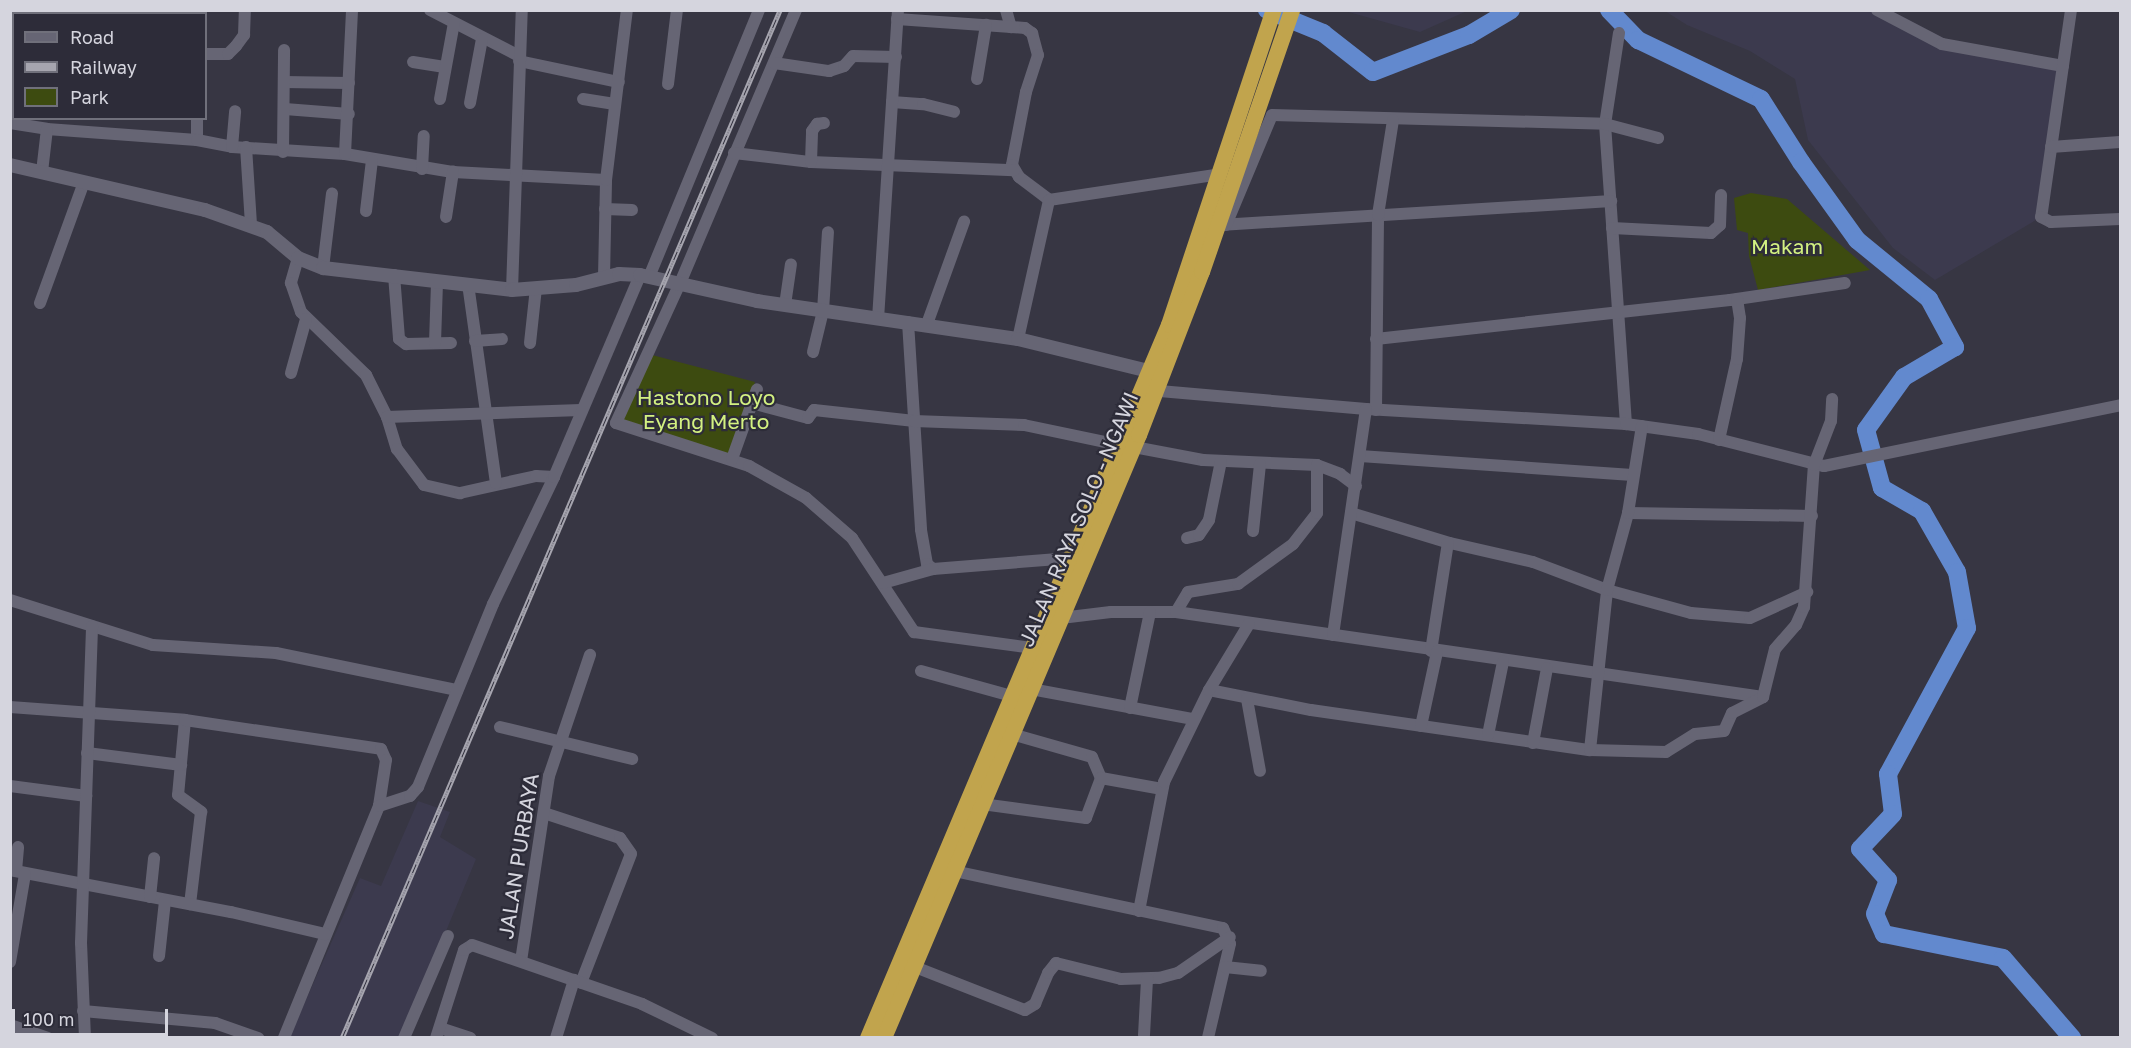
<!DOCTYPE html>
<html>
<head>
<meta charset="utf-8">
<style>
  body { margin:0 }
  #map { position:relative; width:2131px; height:1048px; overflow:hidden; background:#373643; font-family:"Golos Text",sans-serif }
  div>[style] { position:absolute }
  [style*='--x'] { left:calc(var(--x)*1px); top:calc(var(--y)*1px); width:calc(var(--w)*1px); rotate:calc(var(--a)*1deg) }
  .built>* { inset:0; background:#3c3a4e }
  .green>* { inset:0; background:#3d4b10 }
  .river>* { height:18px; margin:-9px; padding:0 9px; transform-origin:9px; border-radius:9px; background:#6289ce }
  .minor>* { height:12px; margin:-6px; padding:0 6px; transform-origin:6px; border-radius:6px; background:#666574 }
  .tertiary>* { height:14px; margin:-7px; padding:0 7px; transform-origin:7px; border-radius:7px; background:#666574 }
  .trunk>* { height:16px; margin:-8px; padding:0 8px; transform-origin:8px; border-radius:8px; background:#c1a44d }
  .rail>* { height:5px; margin-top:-2.5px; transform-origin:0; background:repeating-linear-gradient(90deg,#2d2c39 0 9px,#a6a5af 0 18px); box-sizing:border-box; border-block:2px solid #a6a5af }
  span { translate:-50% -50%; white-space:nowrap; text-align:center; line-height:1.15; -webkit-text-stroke:4.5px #2d2c39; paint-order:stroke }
  .park-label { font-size:21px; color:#d3f181 }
  .street-label { font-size:21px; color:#d5d5de }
  .frame { position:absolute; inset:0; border:12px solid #d5d5de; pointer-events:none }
  .legend { position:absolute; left:12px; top:12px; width:195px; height:108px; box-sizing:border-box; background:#2d2c39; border:2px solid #70707b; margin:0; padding:8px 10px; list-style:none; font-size:18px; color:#d5d5de }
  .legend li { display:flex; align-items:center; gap:12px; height:30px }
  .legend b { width:30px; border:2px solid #70707b }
  .scale { position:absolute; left:12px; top:1009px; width:156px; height:27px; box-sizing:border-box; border:3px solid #d5d5de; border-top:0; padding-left:8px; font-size:18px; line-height:21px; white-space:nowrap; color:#d5d5de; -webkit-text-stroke:4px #2d2c39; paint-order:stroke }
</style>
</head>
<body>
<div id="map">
  <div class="built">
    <i style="clip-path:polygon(1345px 11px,1467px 11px,1420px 32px)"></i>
    <i style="clip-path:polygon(1665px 11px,1879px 11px,1942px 44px,2063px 66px,2041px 217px,1935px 280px,1893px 248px,1808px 140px,1795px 79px,1750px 51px,1687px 25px)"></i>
    <i style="clip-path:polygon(418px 801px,450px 812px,440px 837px,476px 859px,402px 1037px,289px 1038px,360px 878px,381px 886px)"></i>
  </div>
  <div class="green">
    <i style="clip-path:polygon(1751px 193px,1787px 199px,1870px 270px,1758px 290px,1749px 256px,1748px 233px,1737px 230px,1734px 198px)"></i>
    <i style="clip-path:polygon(652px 355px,755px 382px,729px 456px,624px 423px,623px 412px)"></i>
  </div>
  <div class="river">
    <i style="--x:1267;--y:10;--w:61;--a:22.3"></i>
    <i style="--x:1323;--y:33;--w:63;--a:38"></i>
    <i style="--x:1373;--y:72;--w:103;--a:-21.1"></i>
    <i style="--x:1469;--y:35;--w:49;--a:-30.8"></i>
    <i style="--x:1609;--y:10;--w:42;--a:46"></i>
    <i style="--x:1638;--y:40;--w:136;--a:25.6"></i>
    <i style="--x:1761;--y:99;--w:75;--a:57.6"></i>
    <i style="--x:1801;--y:162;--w:96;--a:54.3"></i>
    <i style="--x:1857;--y:240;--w:93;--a:39.3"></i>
    <i style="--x:1929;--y:299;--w:55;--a:61.6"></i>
    <i style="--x:1955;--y:347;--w:59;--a:149.5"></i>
    <i style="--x:1904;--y:377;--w:65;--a:125.6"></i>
    <i style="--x:1866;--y:430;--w:60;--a:74.6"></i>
    <i style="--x:1882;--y:488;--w:46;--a:29.9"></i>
    <i style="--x:1922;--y:511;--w:70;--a:60.2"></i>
    <i style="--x:1957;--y:572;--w:57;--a:79.9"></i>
    <i style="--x:1967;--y:628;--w:166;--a:118.4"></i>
    <i style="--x:1888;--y:774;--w:40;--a:82.9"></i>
    <i style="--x:1893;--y:814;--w:48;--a:133.3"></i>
    <i style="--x:1860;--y:849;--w:42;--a:47.9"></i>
    <i style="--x:1888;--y:880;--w:36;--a:111"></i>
    <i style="--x:1875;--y:914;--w:22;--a:66"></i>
    <i style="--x:1884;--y:934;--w:121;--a:11.4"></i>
    <i style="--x:2003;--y:958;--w:106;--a:49.2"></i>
  </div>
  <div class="minor">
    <i style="--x:430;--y:10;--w:100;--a:27.3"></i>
    <i style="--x:796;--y:10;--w:297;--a:113"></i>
    <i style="--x:680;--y:283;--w:154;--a:114.6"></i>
    <i style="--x:616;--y:423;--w:140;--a:17.9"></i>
    <i style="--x:749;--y:466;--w:65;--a:29.3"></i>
    <i style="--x:806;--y:498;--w:61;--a:41"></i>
    <i style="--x:852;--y:538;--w:113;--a:56.6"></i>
    <i style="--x:914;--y:632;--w:120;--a:7.7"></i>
    <i style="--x:1006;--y:10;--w:18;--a:74"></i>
    <i style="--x:1877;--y:10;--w:73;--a:27.6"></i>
    <i style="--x:1942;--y:44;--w:123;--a:10.3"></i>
    <i style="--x:2071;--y:10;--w:209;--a:98.2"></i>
    <i style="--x:2041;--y:217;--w:11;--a:27"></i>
    <i style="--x:2051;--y:222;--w:69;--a:-2.5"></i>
    <i style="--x:897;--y:19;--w:128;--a:4"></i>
    <i style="--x:1025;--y:28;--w:9;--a:36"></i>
    <i style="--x:1032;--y:33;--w:23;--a:75"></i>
    <i style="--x:1038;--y:55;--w:39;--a:108"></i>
    <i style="--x:1026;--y:92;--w:74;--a:100.9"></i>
    <i style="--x:1012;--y:165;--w:14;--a:60"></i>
    <i style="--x:1019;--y:177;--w:38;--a:37"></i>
    <i style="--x:1049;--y:200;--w:173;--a:-8.6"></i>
    <i style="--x:1619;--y:33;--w:92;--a:98.7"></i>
    <i style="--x:1605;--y:124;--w:301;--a:86"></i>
    <i style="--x:10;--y:37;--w:4;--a:0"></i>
    <i style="--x:206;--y:54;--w:22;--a:0"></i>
    <i style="--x:228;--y:54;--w:11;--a:-45"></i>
    <i style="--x:236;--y:46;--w:14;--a:-54"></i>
    <i style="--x:244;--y:35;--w:25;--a:-88"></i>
    <i style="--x:519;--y:61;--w:102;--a:11.9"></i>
    <i style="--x:413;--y:62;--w:32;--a:9"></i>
    <i style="--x:774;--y:63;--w:56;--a:8.3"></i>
    <i style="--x:829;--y:71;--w:16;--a:-18"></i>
    <i style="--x:844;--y:66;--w:13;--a:-48"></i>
    <i style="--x:853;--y:56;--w:43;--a:1.3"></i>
    <i style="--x:977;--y:79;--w:55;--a:-80.5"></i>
    <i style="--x:284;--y:82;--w:65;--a:0.9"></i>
    <i style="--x:668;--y:84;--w:75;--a:-83.1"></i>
    <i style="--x:440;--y:99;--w:77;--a:-79.6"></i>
    <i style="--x:583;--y:99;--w:32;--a:9"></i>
    <i style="--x:892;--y:102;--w:31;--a:4"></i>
    <i style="--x:923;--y:104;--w:32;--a:14"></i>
    <i style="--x:470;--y:103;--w:65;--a:-79.4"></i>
    <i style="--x:285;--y:109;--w:64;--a:4.5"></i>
    <i style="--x:197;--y:118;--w:22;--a:90"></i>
    <i style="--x:10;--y:123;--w:37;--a:9"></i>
    <i style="--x:47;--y:129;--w:150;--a:4.2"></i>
    <i style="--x:197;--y:140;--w:36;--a:11"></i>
    <i style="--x:232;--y:147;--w:113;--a:3.5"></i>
    <i style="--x:345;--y:154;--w:109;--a:9.5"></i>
    <i style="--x:453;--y:172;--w:153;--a:3"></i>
    <i style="--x:232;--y:147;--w:36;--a:-85"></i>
    <i style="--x:246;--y:147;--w:78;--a:86.3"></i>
    <i style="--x:2051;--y:147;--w:69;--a:-4.1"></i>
    <i style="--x:283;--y:152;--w:102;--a:-89.4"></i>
    <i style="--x:734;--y:153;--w:78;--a:6.7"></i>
    <i style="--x:811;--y:162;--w:203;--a:2.3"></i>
    <i style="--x:345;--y:154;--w:144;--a:-87.2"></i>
    <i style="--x:811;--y:162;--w:31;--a:-88"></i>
    <i style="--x:812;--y:131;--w:9;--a:-54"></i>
    <i style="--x:817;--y:124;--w:7;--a:-8"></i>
    <i style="--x:422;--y:169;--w:33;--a:-87"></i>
    <i style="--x:42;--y:172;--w:43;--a:-83.4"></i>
    <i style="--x:605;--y:209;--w:27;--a:2"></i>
    <i style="--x:366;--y:211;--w:51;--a:-83.3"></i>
    <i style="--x:446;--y:217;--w:46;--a:-81.2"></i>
    <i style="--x:1220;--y:225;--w:392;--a:-3.5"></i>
    <i style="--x:1226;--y:225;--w:119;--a:-67.3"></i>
    <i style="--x:1272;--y:115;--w:333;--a:1.5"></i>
    <i style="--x:1605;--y:124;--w:55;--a:14.8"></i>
    <i style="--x:1612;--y:228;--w:99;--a:2.9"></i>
    <i style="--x:1711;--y:233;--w:12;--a:-42"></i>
    <i style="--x:1720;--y:225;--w:30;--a:-88"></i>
    <i style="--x:298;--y:258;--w:26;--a:106"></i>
    <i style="--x:291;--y:283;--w:31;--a:71"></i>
    <i style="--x:301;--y:312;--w:91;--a:44.1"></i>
    <i style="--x:366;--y:375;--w:47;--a:63.4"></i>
    <i style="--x:387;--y:417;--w:34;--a:73"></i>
    <i style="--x:397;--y:449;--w:45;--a:53.1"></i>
    <i style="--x:424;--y:485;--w:37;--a:13"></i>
    <i style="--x:460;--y:493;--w:78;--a:-12.6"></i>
    <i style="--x:536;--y:476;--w:18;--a:3"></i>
    <i style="--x:323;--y:268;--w:75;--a:-83.1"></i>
    <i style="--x:394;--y:275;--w:64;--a:85.5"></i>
    <i style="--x:399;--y:339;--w:9;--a:36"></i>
    <i style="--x:406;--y:344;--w:45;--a:-1.3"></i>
    <i style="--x:604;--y:277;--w:97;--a:-88.8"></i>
    <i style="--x:606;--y:180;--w:171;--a:-83"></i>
    <i style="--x:649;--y:277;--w:289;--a:-67.6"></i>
    <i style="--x:468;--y:284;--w:201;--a:82"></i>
    <i style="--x:512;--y:290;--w:280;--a:-88"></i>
    <i style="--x:40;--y:303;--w:129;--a:-70"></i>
    <i style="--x:785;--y:305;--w:41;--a:-81.7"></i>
    <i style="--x:878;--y:319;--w:310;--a:-86.3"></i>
    <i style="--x:908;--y:322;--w:208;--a:86.4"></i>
    <i style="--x:921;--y:530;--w:35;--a:80"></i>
    <i style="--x:927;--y:564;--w:8;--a:40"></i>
    <i style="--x:933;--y:569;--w:138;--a:-4.6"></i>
    <i style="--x:927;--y:324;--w:109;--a:-70.1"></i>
    <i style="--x:1018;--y:339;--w:142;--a:-77.4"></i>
    <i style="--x:1376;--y:339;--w:356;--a:-6.3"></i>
    <i style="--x:1730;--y:300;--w:116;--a:-8.4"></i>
    <i style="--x:475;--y:341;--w:27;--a:-4"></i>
    <i style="--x:435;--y:343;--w:61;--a:-88.1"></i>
    <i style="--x:530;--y:343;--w:55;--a:-83.8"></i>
    <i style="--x:813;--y:352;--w:42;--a:-76.3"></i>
    <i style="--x:823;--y:311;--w:79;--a:-86.4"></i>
    <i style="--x:291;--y:373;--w:56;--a:-74.5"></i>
    <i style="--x:1148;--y:390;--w:219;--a:5"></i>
    <i style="--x:1366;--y:409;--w:260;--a:3.3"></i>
    <i style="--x:1626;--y:424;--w:73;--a:7.9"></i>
    <i style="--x:1698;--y:434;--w:130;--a:14.3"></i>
    <i style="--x:1824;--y:466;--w:302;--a:-11.6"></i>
    <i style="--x:752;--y:403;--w:58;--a:15"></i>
    <i style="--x:808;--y:418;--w:10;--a:-53"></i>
    <i style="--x:814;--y:410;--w:101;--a:6.3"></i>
    <i style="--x:914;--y:421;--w:110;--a:2.1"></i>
    <i style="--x:1024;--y:425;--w:98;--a:11.8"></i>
    <i style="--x:1376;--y:410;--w:195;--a:-89.4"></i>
    <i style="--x:1378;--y:215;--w:96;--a:-81"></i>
    <i style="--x:387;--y:417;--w:194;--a:-2.1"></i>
    <i style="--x:1719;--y:440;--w:83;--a:-77.5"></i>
    <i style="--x:1737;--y:359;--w:41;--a:-85.8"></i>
    <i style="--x:1740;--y:318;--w:19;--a:-99"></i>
    <i style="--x:1134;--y:447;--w:70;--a:10.7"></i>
    <i style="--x:1203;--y:460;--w:114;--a:2.5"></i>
    <i style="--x:1317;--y:465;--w:25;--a:21"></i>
    <i style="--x:1340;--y:474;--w:20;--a:37"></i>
    <i style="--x:1360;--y:456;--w:273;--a:4"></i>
    <i style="--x:732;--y:459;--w:74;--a:-70.3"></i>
    <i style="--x:1351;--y:513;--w:103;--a:16.9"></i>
    <i style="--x:1450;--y:543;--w:85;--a:12.9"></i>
    <i style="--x:1533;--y:562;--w:79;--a:20.7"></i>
    <i style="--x:1607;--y:590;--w:87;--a:15.3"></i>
    <i style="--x:1691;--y:613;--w:59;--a:4.8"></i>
    <i style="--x:1750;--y:618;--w:63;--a:-24.5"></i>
    <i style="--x:1628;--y:513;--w:184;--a:0.9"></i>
    <i style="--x:1253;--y:531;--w:67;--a:-84"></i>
    <i style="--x:1187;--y:538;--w:12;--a:-14"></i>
    <i style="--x:1199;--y:535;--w:18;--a:-56"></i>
    <i style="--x:1209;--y:520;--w:60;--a:-78.5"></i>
    <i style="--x:883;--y:583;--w:52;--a:-15.6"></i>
    <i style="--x:10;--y:600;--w:150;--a:17.5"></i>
    <i style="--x:153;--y:645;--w:123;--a:3.7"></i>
    <i style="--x:276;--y:653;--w:185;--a:11.6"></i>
    <i style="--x:1176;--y:612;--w:23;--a:-59"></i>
    <i style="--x:1188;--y:592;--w:51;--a:-9.1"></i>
    <i style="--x:1238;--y:584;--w:68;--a:-36"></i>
    <i style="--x:1293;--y:544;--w:39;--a:-52"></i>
    <i style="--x:1317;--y:513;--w:48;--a:-90"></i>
    <i style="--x:1061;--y:618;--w:50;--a:-6.8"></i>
    <i style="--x:1111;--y:612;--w:65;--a:0"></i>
    <i style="--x:1176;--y:612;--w:593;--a:8.24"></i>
    <i style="--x:1333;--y:635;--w:228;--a:-81.7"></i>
    <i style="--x:1431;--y:651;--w:109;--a:-81.1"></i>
    <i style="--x:921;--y:671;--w:94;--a:15.4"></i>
    <i style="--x:1031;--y:689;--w:165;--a:10.5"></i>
    <i style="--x:1209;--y:690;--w:104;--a:11.1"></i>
    <i style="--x:1311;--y:710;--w:282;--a:8.2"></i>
    <i style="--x:1590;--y:750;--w:76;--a:1.5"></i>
    <i style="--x:1666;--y:752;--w:34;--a:-32"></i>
    <i style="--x:1695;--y:734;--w:29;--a:-6"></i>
    <i style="--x:1724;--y:731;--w:20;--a:-66"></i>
    <i style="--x:1732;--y:713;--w:35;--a:-27"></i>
    <i style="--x:1763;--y:697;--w:49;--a:-76"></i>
    <i style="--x:1775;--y:649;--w:32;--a:-49"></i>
    <i style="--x:1796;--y:625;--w:20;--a:-66"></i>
    <i style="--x:1804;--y:607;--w:142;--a:-86"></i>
    <i style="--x:1814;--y:465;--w:47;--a:-68.9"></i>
    <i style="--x:1831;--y:421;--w:22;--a:-87"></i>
    <i style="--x:1247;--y:699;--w:73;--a:79.8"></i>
    <i style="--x:10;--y:707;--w:175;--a:4.2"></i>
    <i style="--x:185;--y:720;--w:75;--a:95.3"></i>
    <i style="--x:178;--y:795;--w:29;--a:36"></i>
    <i style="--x:201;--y:812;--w:93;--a:96.8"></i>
    <i style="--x:1130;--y:708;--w:98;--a:-78.2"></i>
    <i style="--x:185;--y:720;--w:198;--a:8.4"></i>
    <i style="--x:381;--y:749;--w:12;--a:66"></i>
    <i style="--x:386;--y:760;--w:47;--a:98.7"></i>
    <i style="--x:379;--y:806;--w:251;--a:112.3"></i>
    <i style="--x:1421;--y:726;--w:76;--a:-77.8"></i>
    <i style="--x:500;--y:727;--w:136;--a:13.6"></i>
    <i style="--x:1012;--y:734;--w:83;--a:16"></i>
    <i style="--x:1092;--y:757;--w:23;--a:67"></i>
    <i style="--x:1488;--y:735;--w:75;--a:-78.4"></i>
    <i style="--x:1533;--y:743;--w:76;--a:-79.4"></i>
    <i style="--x:1590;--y:750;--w:161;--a:-83.9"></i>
    <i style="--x:1607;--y:590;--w:80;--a:-74.7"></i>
    <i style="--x:1628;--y:513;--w:88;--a:-80.9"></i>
    <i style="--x:87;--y:753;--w:95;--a:7.3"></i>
    <i style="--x:10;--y:786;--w:77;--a:7.5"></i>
    <i style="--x:982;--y:804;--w:105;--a:7.7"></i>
    <i style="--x:1086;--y:818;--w:43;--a:-69.4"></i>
    <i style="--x:1101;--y:778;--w:62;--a:10.2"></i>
    <i style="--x:379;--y:806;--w:33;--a:-18"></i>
    <i style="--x:410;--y:796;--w:12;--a:-48"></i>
    <i style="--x:418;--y:787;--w:198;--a:-67.7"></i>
    <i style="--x:493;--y:604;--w:141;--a:-64.3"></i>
    <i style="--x:554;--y:477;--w:220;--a:-66.9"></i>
    <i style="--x:544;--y:813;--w:80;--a:18.2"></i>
    <i style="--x:620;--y:838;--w:19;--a:55"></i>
    <i style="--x:631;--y:854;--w:138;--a:111.2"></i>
    <i style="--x:10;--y:870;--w:225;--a:10.8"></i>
    <i style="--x:231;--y:912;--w:97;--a:13.2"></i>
    <i style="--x:16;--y:871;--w:24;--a:-85"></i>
    <i style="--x:954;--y:871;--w:275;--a:12"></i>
    <i style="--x:1223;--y:928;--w:17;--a:66"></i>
    <i style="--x:1230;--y:944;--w:97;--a:103.2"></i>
    <i style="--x:150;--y:897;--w:39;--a:-84"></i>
    <i style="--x:1139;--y:911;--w:131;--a:-79"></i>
    <i style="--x:1164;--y:782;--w:102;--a:-63.9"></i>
    <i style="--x:1209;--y:690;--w:77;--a:-58.8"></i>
    <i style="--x:159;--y:956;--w:55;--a:-83.8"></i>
    <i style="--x:521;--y:961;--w:187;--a:-81.4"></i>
    <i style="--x:549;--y:776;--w:128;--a:-71.3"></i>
    <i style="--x:10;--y:962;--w:89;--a:-80.3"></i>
    <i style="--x:915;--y:967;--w:118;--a:21.4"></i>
    <i style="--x:1025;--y:1010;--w:12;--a:-31"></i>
    <i style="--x:1035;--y:1004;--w:34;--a:-67"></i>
    <i style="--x:1048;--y:973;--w:13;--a:-51"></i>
    <i style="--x:1056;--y:963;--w:67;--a:13.8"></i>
    <i style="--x:1121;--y:979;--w:38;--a:-2"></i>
    <i style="--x:1159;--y:978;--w:20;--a:-15"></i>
    <i style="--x:1178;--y:973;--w:63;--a:-34.7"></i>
    <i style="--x:1225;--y:967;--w:36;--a:6"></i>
    <i style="--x:83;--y:1011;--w:133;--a:5.2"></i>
    <i style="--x:215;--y:1023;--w:46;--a:19.2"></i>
    <i style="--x:10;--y:1025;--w:40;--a:18.9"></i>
    <i style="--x:440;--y:1028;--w:32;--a:18"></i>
    <i style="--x:1144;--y:1035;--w:56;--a:-86.9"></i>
    <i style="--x:85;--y:1038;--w:95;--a:-92.4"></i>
    <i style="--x:81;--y:943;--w:317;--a:-88"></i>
    <i style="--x:404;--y:1038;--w:111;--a:-66.7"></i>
    <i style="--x:436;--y:1038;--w:92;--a:-72.3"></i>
    <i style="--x:464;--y:950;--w:9;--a:-32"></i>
    <i style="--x:472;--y:945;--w:180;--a:19.1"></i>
    <i style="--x:642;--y:1004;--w:78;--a:25.9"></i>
    <i style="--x:556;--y:1038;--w:61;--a:-72.8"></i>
  </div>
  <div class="tertiary">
    <i style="--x:10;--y:165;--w:200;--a:13"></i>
    <i style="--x:205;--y:210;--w:66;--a:19.5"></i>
    <i style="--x:267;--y:232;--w:40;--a:40"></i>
    <i style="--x:298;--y:258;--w:27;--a:22"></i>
    <i style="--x:323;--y:268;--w:190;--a:6.6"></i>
    <i style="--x:512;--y:290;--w:64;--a:-4.5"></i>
    <i style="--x:576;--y:285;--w:44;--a:-14.3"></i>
    <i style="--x:619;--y:274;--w:21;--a:3"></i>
    <i style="--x:640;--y:275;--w:120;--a:12.5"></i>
    <i style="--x:757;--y:301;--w:264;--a:8.3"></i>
    <i style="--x:1018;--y:339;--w:146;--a:13.8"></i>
  </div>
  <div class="trunk">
    <i style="--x:868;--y:1038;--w:774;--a:-67.11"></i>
    <i style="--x:1169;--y:325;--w:332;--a:-71.6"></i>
    <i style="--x:884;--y:1038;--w:655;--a:-67.08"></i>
    <i style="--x:1139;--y:435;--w:175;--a:-68.9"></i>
    <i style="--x:1202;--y:272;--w:277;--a:-71"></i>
  </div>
  <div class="rail">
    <i style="--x:342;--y:1038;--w:1117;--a:-66.92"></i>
  </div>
  <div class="park-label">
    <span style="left:1787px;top:246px">Makam</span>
    <span style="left:706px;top:409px">Hastono Loyo<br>Eyang Merto</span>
  </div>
  <div class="street-label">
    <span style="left:1078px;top:519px;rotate:-67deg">JALAN RAYA SOLO - NGAWI</span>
    <span style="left:518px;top:856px;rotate:-81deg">JALAN PURBAYA</span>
  </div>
  <div class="frame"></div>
  <ul class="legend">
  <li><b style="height:8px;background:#666574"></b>Road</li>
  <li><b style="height:8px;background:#a6a5af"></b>Railway</li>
  <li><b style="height:16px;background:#3d4b10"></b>Park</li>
  </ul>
  <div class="scale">100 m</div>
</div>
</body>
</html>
